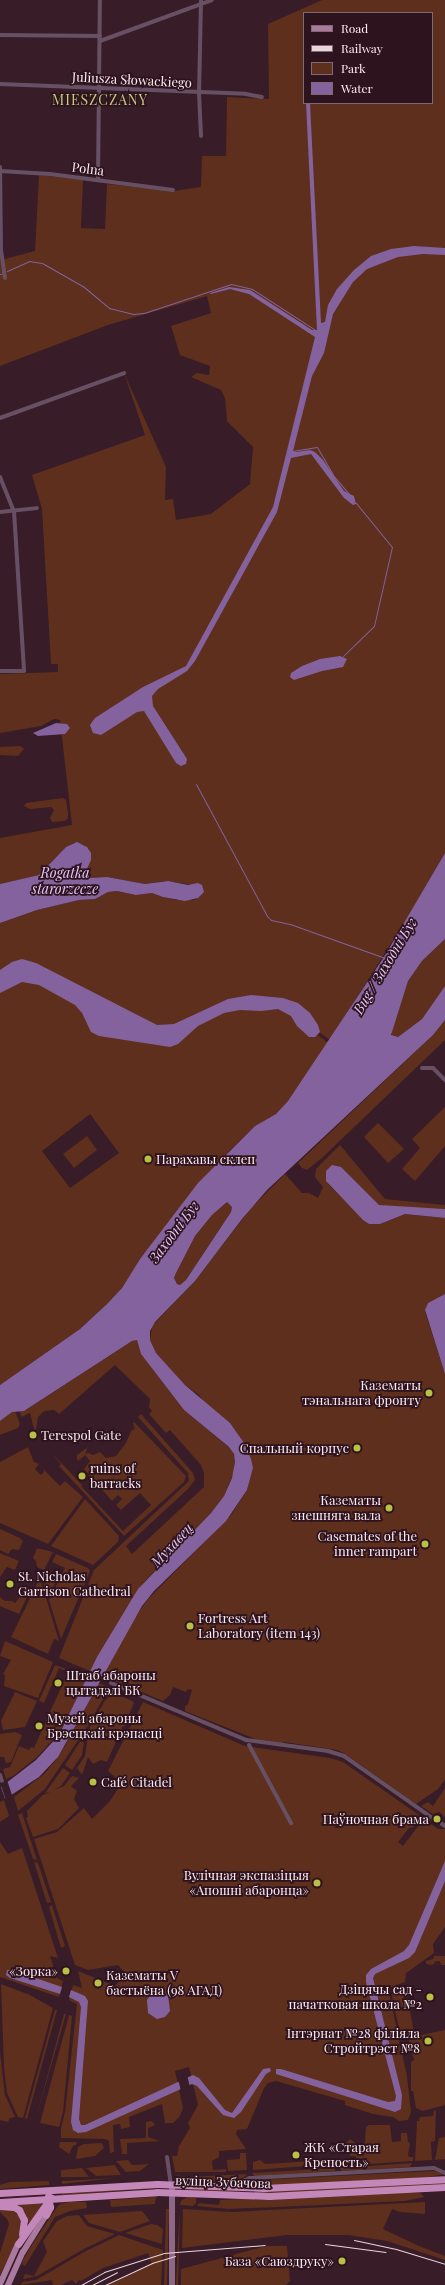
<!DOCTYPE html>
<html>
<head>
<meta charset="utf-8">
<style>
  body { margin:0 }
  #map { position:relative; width:445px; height:2285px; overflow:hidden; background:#381c27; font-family:"Playfair Display",serif }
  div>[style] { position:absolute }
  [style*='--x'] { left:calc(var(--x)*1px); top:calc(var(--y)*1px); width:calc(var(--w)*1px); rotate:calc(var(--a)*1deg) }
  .green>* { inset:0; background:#5d2f1c }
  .water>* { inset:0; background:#84629d }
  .pier>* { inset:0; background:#381c27 }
  .stream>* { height:1px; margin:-0.5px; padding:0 0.5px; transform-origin:0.5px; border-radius:0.5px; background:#84629d }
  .street-tunnel>* { height:4px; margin-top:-2px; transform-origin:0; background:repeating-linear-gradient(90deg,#563b45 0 4px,transparent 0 6px) }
  .street>* { height:4px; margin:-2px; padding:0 2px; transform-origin:2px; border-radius:2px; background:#685064 }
  .secondary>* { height:5.5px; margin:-2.75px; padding:0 2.75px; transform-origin:2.75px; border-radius:2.75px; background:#8d6786 }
  .primary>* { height:6px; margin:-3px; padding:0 3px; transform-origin:3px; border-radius:3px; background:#aa79a0 }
  .highway>* { height:7px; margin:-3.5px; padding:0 3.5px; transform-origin:3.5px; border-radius:3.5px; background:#c388b9 }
  .rail>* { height:1px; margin:-0.5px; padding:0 0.5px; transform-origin:0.5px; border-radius:0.5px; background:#ebd6dd }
  .dots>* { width:11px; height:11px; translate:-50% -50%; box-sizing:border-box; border:2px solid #2d131d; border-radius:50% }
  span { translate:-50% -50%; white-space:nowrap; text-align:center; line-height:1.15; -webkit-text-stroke:3.5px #2d131d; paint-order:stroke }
  .street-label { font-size:13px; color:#ffebf2 }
  .poi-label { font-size:13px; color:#ffebf2 }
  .left { translate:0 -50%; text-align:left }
  .right { translate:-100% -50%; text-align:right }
  .neighbourhood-label { font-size:14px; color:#c7cd80; letter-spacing:1px }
  .water-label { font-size:14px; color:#e4c7fa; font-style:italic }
  .legend { position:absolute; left:303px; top:12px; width:130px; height:92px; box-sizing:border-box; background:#2d131d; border:1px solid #816972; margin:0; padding:5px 7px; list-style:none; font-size:12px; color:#ffebf2 }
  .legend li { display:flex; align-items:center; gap:8px; height:20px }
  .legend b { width:20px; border:1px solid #816972 }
</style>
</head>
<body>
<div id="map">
  <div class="green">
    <i style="clip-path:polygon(evenodd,322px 0,445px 0,445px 853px,409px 915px,330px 1040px,319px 1032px,318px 1035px,328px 1043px,288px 1101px,276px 1114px,255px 1126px,229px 1151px,140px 1259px,122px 1288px,107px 1304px,80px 1329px,0 1385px,0 923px,37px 910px,79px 900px,95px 899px,108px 892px,117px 891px,136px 895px,152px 893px,175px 900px,194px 900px,201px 896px,192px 885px,180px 883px,165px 881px,145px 884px,107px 877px,89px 878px,85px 873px,89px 850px,84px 845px,74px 843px,66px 847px,39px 875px,0 884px,0 838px,72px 825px,60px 720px,54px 719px,41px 726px,0 733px,0 674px,58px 672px,58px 664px,51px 664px,42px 509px,32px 475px,145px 435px,124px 373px,166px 467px,165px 500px,173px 499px,176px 520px,211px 514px,250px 484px,253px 447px,227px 421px,225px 398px,221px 390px,191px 377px,197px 373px,209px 375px,210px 366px,180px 355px,171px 326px,211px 313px,207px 296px,108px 325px,0 366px,0 236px,1px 260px,35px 251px,39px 175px,83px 180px,81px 228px,105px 229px,107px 184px,174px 191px,201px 187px,202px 156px,226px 156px,227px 97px,269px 99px,268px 24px,322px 0,304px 13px,432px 13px,432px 103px,304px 103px,304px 13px,322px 0,90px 1114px,119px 1153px,70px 1188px,42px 1151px,90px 1114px)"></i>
    <i style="clip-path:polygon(21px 746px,24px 749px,18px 756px,0 755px,0 747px)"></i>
    <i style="clip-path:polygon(63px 798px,66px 800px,68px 812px,68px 818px,65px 821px,52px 822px,50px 818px,54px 810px,51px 807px,30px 809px,24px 806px,26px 803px)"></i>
    <i style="clip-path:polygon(445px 939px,445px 986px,422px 1019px,398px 1037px,393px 1037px,390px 1031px,408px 981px,422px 961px)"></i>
    <i style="clip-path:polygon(445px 1020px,445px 1040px,323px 1157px,307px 1170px,302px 1168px,298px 1163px,433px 1035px)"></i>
    <i style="clip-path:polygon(445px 1107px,445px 1146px,415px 1181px,402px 1169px,420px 1148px,412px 1139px)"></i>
    <i style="clip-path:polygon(378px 1123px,404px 1149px,388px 1163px,364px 1137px)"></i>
    <i style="clip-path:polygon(87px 1136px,97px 1150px,74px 1168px,63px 1154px)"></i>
    <i style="clip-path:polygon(340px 1145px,385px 1199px,445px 1205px,445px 1209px,383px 1207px,328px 1184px,369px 1224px,380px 1224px,405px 1214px,445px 1218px,445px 1294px,428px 1303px,425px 1312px,445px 1374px,445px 1780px,438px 1789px,416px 1804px,344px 1753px,337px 1750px,284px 1742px,282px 1745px,267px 1742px,267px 1740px,263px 1742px,185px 1711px,185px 1706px,188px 1704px,192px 1690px,188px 1689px,186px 1692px,173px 1687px,170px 1695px,163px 1701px,103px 1676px,131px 1623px,148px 1599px,231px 1515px,247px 1490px,253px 1468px,199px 1395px,185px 1385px,156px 1353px,150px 1340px,152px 1326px,195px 1281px,251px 1208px,285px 1174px,302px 1193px,309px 1193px,318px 1198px,323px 1187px,315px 1177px,316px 1169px)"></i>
    <i style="clip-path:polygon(227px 1202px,232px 1207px,231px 1212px,186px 1280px,180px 1285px,177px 1284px,174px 1278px,176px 1273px,195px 1236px,212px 1215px)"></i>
    <i style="clip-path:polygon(137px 1340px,141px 1354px,184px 1410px,232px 1450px,235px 1458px,234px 1472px,224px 1496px,211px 1513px,142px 1584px,90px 1671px,59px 1658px,94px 1570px,189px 1481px,188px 1473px,138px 1417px,141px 1414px,193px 1473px,195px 1480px,188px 1489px,126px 1546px,132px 1554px,204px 1487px,204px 1473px,201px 1465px,170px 1430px,166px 1433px,149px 1414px,152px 1411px,149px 1407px,150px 1399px,115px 1365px,59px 1414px,54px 1410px,44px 1411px,38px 1417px,36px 1429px,34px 1429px,30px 1413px,21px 1417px,20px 1411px,26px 1410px,132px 1341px)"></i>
    <i style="clip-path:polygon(15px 1411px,20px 1424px,18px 1428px,0 1435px,0 1421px,10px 1412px)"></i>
    <i style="clip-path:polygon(134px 1422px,186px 1476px,184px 1482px,124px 1536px,59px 1466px,61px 1464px,51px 1452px,82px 1485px,81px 1486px,123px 1531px,151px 1505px,140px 1493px,121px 1510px,116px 1505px,122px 1499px,118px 1495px,112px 1501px,84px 1469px,90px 1461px,85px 1455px,78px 1461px,77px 1459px,77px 1455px,88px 1447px,85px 1454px,88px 1453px,93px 1455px,100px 1452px,106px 1458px,116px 1456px,126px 1443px,131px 1431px,135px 1429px,133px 1424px)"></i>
    <i style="clip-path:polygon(28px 1447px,34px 1462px,39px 1464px,35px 1469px,41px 1475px,44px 1472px,43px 1469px,60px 1486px,65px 1481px,83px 1497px,48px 1544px,0 1523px,0 1462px)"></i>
    <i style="clip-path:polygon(85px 1499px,119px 1536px,118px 1542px,93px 1565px,51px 1546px)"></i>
    <i style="clip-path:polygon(0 1529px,20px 1538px,23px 1541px,19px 1550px,12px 1549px,8px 1554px,0 1550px)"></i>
    <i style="clip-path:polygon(37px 1548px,53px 1552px,44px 1570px,37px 1567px,36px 1561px,33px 1558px)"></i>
    <i style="clip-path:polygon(0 1553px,19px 1561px,15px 1570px,7px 1567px,0 1577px)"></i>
    <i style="clip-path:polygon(56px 1554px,88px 1568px,90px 1571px,61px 1639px,49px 1600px,65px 1568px,52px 1562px)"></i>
    <i style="clip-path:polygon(41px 1575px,56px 1581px,48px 1598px)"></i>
    <i style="clip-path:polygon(40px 1578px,59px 1641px,54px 1639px,48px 1654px,11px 1637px)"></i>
    <i style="clip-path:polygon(25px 1591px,29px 1593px,19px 1614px,0 1606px,0 1597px,5px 1601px,12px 1601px,15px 1603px)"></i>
    <i style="clip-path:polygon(5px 1641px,53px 1662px,38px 1698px,4px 1686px,5px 1675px,3px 1674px,11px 1660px,0 1656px)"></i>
    <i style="clip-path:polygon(55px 1665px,88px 1676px,72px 1711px,59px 1733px,37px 1757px,13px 1776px,6px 1779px,3px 1769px,10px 1767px,19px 1746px,29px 1750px,31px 1747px,34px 1748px,68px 1672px,59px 1668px,44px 1703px,39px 1701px)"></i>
    <i style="clip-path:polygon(98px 1683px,109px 1687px,107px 1697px,103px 1699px,87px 1727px,45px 1789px,18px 1811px,14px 1797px,44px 1774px,56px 1760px,72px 1734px,71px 1728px,79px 1721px,85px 1706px)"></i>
    <i style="clip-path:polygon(15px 1692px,37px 1701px,25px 1727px,3px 1730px,1px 1721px)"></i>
    <i style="clip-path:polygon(113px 1692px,134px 1702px,125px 1726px,122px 1727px,123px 1731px,118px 1737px,107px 1762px,101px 1760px,93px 1764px,88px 1757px,82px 1775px,77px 1768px,85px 1756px,89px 1729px,104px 1702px)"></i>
    <i style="clip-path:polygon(143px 1702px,245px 1746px,330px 1758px,343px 1762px,419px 1815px,414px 1827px,409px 1828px,398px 1842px,403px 1846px,422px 1821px,423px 1816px,430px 1818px,431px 1824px,438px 1829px,445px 1829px,445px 1927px,433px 1944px,434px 1953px,406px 1973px,405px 1982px,391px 1987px,389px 1993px,407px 2076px,411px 2112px,408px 2120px,399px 2121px,393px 2117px,373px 2114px,345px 2105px,345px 2101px,276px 2081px,268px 2083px,264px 2088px,247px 2129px,237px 2130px,236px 2134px,246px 2149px,219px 2151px,219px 2157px,212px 2161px,213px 2170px,226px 2169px,226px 2172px,175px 2172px,172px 2156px,177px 2156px,179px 2146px,190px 2128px,188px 2123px,198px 2105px,189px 2067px,175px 2071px,183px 2108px,180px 2116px,173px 2123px,165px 2123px,162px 2104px,129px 2117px,130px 2127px,121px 2129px,120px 2124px,113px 2125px,114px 2152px,110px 2153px,109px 2141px,105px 2139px,61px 2138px,61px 2128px,65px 2112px,77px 2004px,69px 2000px,73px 1985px,82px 1988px,78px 1971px,115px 1986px,126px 1974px,118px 1965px,88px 1970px,75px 1965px,34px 1839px,57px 1832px,84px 1808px,92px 1819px,110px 1801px,122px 1783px,108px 1771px)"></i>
    <i style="clip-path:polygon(15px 1732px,22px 1735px,11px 1762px,6px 1763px,4px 1757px,0 1757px,0 1734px)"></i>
    <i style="clip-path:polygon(85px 1734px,82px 1755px,72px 1770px,65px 1765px)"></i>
    <i style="clip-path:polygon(63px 1768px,70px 1773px,61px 1786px,54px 1790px,64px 1786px,72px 1776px,79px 1778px,71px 1786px,77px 1791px,74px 1799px,79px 1808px,58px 1829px,33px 1837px,26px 1818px,28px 1817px,27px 1811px,43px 1795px,50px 1792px,45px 1793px)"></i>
    <i style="clip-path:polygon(445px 1788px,445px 1817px,439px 1812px,433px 1814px,421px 1806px,428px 1802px,433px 1806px)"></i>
    <i style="clip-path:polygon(4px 1800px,9px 1816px,0 1822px,0 1802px)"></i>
    <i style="clip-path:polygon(22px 1813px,37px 1860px,33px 1859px,18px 1815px)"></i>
    <i style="clip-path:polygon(0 1842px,8px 1854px,22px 1848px,58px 1958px,50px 1956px,57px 1978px,63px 1981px,59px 1997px,0 1977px)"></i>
    <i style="clip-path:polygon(34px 1862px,38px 1863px,51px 1902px,47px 1903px)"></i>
    <i style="clip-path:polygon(52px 1905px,65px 1946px,61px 1948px,49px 1907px)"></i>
    <i style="clip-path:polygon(434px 1956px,445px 1956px,445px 1965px,441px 1965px,440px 1961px,434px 1962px,434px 1964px,431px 1965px,426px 1964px,426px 1961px,433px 1959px)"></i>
    <i style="clip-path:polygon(1px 1984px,30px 1995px,53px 2008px,23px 2118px,18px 2117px,7px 2093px,4px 2068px)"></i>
    <i style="clip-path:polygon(402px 1986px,406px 1988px,414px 2033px,409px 2037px,400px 2032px,393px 2002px,392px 1993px)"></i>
    <i style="clip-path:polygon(55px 2010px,57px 2010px,27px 2119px,25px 2118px)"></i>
    <i style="clip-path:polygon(64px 2014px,66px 2014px,35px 2122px)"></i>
    <i style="clip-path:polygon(69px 2015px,72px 2016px,63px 2112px,59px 2127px,40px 2123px)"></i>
    <i style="clip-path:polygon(445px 2030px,445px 2105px,423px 2111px,416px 2108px,413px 2091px,411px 2091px,411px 2062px,414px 2060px,409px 2041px,412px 2037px)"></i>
    <i style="clip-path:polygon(0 2052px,5px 2095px,15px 2117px,10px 2118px,8px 2122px,0 2120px)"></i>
    <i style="clip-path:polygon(436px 2110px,435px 2141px,431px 2142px,432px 2160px,415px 2161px,417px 2121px,419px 2121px,420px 2117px,433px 2116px,434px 2111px)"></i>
    <i style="clip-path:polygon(152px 2121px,155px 2125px,148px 2128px,148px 2137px,160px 2141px,127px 2143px,127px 2154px,122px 2154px,120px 2139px,146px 2138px,146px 2122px)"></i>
    <i style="clip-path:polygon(369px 2125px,390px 2125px,392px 2142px,401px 2141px,401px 2133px,407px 2133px,408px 2142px,410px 2144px,408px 2154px,409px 2157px,413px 2157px,413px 2161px,340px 2166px,340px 2163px,355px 2162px,356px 2156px,350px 2156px,350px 2151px,346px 2150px,346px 2143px,350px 2139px,358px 2145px,362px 2155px,364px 2155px,366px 2127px)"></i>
    <i style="clip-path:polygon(445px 2137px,445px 2159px,435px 2160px,439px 2138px)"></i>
    <i style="clip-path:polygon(60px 2142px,76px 2142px,77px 2144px,73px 2146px,69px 2154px,59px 2147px)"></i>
    <i style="clip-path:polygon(102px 2143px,104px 2148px,95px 2156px,76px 2159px,78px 2147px,84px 2144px)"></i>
    <i style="clip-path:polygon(240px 2153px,246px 2153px,247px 2170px,228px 2171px,227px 2160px,240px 2159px)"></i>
    <i style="clip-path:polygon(128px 2160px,132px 2165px,149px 2164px,140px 2171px,126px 2172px,116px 2161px)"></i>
    <i style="clip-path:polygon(260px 2160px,265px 2164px,329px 2160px,334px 2164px,253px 2170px,253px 2162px)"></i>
    <i style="clip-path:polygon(412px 2163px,410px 2167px,342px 2171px,339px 2168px)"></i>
    <i style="clip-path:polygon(115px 2165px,121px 2175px,96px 2176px,86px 2168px)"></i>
    <i style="clip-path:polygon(82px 2168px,89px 2177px,61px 2177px,61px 2170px)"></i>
    <i style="clip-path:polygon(335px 2168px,335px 2171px,254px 2176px,252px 2173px)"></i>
    <i style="clip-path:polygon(434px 2171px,444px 2174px,429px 2177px,285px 2185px,246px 2183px,260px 2180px)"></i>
    <i style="clip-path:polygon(247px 2174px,242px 2179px,229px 2182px,182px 2178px,176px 2175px,188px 2177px)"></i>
    <i style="clip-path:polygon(116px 2178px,62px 2184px,62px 2181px)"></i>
    <i style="clip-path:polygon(49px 2181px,49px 2185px,0 2189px,0 2185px,10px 2182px)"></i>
    <i style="clip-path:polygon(445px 2182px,445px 2184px,435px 2185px,250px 2194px,185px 2190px,185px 2188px,250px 2192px)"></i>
    <i style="clip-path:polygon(160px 2187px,160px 2188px,62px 2195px,62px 2193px)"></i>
    <i style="clip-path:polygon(393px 2192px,420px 2193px,424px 2197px,405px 2201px,277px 2207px,228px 2209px,197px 2206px,199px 2203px,219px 2205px,220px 2200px)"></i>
    <i style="clip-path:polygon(156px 2197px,155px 2204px,111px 2207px,110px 2200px)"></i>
    <i style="clip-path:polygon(187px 2197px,196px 2198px,196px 2203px,193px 2206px,180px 2205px,181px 2201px)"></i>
    <i style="clip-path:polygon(69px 2202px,86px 2202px,87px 2208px,70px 2211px,55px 2217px,25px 2266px,23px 2265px,22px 2262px,30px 2248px,57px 2207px,60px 2204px)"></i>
    <i style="clip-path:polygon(425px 2202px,425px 2214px,400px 2212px,392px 2209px,383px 2229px,419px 2246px,445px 2256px,445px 2260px,387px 2241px,348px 2235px,287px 2235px,182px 2248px,183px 2209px,232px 2212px)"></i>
    <i style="clip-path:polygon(40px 2203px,42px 2205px,30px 2223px,27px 2222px,18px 2207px,19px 2204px)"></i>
    <i style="clip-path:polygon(0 2208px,9px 2209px,17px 2213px,21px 2219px,22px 2231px,0 2275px,0 2253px,9px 2224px,7px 2219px,0 2212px)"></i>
    <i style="clip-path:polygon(166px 2209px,169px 2209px,167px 2285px,164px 2285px)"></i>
    <i style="clip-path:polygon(180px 2210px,178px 2285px,176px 2285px,178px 2239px)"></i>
    <i style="clip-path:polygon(142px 2211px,150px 2221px,120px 2232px,89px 2223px,83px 2215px)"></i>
    <i style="clip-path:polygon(79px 2215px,87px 2226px,115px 2234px,84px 2249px,37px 2276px,23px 2279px,25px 2274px,34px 2276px,47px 2252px,43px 2241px,57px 2221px,67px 2216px)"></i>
    <i style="clip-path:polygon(151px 2224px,157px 2225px,163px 2229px,162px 2244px,125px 2233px)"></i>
    <i style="clip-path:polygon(119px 2235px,163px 2250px,161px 2285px,108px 2285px,152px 2264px,148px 2253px,103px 2268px,81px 2281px,79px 2280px,76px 2284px,72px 2280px,61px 2285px,53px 2285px,52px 2280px,21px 2285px,22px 2282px,36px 2280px,84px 2252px)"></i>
    <i style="clip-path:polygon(266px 2246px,287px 2246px,290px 2281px,286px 2285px,181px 2285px,181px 2269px)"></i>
  </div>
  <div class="water">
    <i style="clip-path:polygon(306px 103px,310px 103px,321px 323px,325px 322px,328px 305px,337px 289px,354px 270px,371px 256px,391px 249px,414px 246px,445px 248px,445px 255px,423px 254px,398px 257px,367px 269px,353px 282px,333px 314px,324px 353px,312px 376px,293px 451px,296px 452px,310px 450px,315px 452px,323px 460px,344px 491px,354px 496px,356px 504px,353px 505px,344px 498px,311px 454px,291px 458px,277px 512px,195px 661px,187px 671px,158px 689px,152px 696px,153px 706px,187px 759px,186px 764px,181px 766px,176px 763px,144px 711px,137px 712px,101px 735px,93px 733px,90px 725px,95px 718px,143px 687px,186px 666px,273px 507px,315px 337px,249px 294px,230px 289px,211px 294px,210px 293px,229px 287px,250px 290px,312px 330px,317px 330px)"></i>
    <i style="clip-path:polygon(340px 656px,347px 659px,343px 667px,322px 671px,294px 680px,290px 677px,291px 673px,302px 666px,320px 659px)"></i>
    <i style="clip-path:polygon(56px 723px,67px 724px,70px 728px,65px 734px,38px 736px,33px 733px)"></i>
    <i style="clip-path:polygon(77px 842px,87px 847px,91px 853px,91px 860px,85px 873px,89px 878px,107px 877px,145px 884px,168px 881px,188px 885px,198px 883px,202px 885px,204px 892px,198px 898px,185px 901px,163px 897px,152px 893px,136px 895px,117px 891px,108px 892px,95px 899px,79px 900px,37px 910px,0 923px,0 884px,39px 875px,66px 847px)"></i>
    <i style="clip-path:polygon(evenodd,445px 853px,445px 939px,422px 961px,408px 981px,391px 1035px,398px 1037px,422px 1019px,445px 986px,445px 1020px,433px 1035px,267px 1190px,242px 1219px,195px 1281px,155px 1322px,150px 1331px,150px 1340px,156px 1353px,185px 1385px,230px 1423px,244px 1443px,251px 1459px,253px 1468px,247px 1490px,226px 1521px,154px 1591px,142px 1606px,58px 1757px,39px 1777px,5px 1799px,1px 1787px,36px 1760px,59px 1735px,97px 1657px,138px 1589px,211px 1513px,224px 1496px,232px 1478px,235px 1462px,234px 1454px,229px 1447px,184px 1410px,141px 1354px,137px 1340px,132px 1341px,24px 1411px,12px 1412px,0 1421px,0 1385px,80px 1329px,107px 1304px,122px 1288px,140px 1259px,198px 1183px,255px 1126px,276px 1114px,288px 1101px,384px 957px,445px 853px,227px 1202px,232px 1207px,231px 1212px,186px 1280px,180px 1285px,177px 1284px,174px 1278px,176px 1273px,195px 1236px,212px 1215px,227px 1202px)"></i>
    <i style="clip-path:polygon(22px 959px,36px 963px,157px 1025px,174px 1024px,228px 999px,251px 995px,283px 998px,298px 1003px,310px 1013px,318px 1025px,320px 1032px,315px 1037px,309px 1037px,297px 1026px,291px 1016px,278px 1009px,261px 1011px,240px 1010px,224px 1013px,198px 1026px,178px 1044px,170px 1047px,99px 1036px,91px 1032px,82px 1013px,75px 1005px,39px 985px,22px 982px,0 993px,0 970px,12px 962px)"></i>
    <i style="clip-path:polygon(332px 1165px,341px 1167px,379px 1205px,445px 1209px,445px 1218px,405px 1214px,380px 1224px,369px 1224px,363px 1220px,326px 1181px,326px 1171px)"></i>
    <i style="clip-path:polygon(445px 1294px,445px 1374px,425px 1310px,428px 1303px)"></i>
    <i style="clip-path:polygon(445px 1861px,445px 1881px,415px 1952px,409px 1958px,375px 1974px,373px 1978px,402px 2095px,401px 2109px,395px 2112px,389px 2110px,276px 2074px,276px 2069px,281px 2069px,388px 2102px,395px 2101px,396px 2096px,366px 1982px,366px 1975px,371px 1969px,404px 1951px,409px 1945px)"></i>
    <i style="clip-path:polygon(7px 1970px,12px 1970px,62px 1987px,60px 1994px,10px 1978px,6px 1975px)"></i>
    <i style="clip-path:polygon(160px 1989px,168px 1995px,170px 2011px,165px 2017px,157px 2019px,148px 2013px,147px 2000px,152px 1992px)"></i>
    <i style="clip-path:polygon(71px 1990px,85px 1996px,88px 2001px,79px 2119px,81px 2125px,85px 2125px,193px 2075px,199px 2078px,225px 2110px,232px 2113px,263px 2069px,270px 2068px,271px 2071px,266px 2074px,241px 2112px,234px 2118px,223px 2115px,197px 2086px,192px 2084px,86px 2132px,78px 2133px,73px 2130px,71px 2122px,81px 2007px,79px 2002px,69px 1997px)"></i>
  </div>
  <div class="pier">
    <i style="clip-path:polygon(88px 1670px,104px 1677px,101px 1682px,86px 1676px)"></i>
    <i style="clip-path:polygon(7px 1780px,13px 1798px,6px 1801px,1px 1785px)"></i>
    <i style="clip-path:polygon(187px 2075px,190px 2087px,181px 2091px,178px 2079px)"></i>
  </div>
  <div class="stream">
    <i style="--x:7;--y:271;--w:24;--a:-24"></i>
    <i style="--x:29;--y:261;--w:13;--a:9"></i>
    <i style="--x:42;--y:263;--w:48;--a:29.7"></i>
    <i style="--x:84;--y:287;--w:33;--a:40"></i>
    <i style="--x:109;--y:308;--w:25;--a:14"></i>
    <i style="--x:133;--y:314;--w:11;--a:-5"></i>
    <i style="--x:144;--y:313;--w:92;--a:-18.4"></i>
    <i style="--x:231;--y:284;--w:22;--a:13"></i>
    <i style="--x:252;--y:289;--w:77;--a:32.9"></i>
    <i style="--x:0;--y:274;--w:1;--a:0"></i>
    <i style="--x:292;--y:451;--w:25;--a:-9"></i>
    <i style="--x:317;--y:447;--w:32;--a:60"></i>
    <i style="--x:333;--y:475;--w:25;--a:50"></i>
    <i style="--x:343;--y:656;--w:43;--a:-44.1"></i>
    <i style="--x:374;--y:626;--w:81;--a:-77.2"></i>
    <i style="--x:392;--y:547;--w:57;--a:-129.3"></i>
    <i style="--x:196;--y:784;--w:150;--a:61.7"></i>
    <i style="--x:267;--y:916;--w:6;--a:45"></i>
    <i style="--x:271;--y:920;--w:19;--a:12"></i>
    <i style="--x:290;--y:924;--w:101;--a:19.7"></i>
  </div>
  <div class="street-tunnel">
    <i style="--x:431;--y:1817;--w:13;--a:32"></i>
  </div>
  <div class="street">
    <i style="--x:201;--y:0;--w:93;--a:91.2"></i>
    <i style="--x:199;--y:93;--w:43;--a:87.3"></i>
    <i style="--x:0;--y:35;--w:100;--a:0.6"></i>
    <i style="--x:100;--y:41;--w:119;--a:-20.1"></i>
    <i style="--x:0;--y:84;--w:246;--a:2.3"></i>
    <i style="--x:246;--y:94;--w:16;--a:11"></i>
    <i style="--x:0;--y:167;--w:83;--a:89.3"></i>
    <i style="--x:1;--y:250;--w:28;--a:82"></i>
    <i style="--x:0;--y:171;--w:50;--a:3.4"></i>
    <i style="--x:50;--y:174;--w:124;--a:7.4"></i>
    <i style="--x:98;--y:180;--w:180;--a:-89.4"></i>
    <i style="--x:0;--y:418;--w:132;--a:-19.9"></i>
    <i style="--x:0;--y:477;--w:37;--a:68"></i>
    <i style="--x:14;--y:511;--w:160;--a:86.4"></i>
    <i style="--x:24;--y:671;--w:24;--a:180"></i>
    <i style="--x:0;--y:512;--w:37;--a:-6"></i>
    <i style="--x:422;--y:1068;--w:11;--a:0"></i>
    <i style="--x:433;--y:1068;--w:17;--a:45"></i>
    <i style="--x:111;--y:1683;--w:147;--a:22.9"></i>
    <i style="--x:246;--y:1740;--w:83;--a:7.6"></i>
    <i style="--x:328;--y:1751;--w:17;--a:17"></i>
    <i style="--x:344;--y:1756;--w:106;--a:35"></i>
    <i style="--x:249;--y:1745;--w:89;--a:61.7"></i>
    <i style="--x:0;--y:1775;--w:6;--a:72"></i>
    <i style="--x:442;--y:1824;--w:4;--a:34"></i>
    <i style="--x:167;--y:2157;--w:27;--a:82"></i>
    <i style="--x:234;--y:2185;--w:17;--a:-24"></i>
    <i style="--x:250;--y:2178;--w:184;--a:-3.1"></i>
    <i style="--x:434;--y:2168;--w:12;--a:24"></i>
  </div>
  <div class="secondary">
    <i style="--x:172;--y:2285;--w:96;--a:-90"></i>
  </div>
  <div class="primary">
    <i style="--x:0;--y:2284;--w:44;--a:-65.8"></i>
    <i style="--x:8;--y:2285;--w:36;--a:-66"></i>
    <i style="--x:23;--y:2252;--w:44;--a:-58.1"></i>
  </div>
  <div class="highway">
    <i style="--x:0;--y:2193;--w:157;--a:-3.3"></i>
    <i style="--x:157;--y:2184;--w:107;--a:2.1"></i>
    <i style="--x:264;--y:2188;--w:181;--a:-2.8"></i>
    <i style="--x:0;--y:2202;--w:157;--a:-3.6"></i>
    <i style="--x:157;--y:2192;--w:112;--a:2"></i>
    <i style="--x:269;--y:2196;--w:176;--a:-2.9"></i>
    <i style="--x:0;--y:2206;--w:14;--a:4"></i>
    <i style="--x:14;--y:2207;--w:6;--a:31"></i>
    <i style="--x:19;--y:2210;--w:11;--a:63"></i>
    <i style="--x:24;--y:2220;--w:14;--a:98"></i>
    <i style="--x:46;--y:2215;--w:9;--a:-63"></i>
    <i style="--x:50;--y:2207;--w:11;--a:-100"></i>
    <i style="--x:18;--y:2244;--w:57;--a:-54.9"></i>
  </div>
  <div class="rail">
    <i style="--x:354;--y:2240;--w:43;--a:12.1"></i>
    <i style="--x:396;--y:2249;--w:51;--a:17"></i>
    <i style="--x:325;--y:2244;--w:61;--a:7.6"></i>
    <i style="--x:81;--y:2285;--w:26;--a:-29"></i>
    <i style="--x:104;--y:2272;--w:63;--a:-17.6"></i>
    <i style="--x:164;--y:2253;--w:101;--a:-4.5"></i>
    <i style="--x:92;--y:2285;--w:28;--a:-27"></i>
    <i style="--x:105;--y:2285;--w:52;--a:-25.1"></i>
    <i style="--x:152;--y:2263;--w:24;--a:-17"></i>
  </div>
  <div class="dots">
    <i style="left:148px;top:1159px;background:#b9c046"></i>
    <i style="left:429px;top:1393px;background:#b9c046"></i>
    <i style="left:33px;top:1435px;background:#b9c046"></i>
    <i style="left:357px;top:1448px;background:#b9c046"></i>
    <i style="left:82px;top:1476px;background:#b9c046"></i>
    <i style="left:389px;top:1508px;background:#b9c046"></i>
    <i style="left:425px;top:1544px;background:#b9c046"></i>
    <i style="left:10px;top:1584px;background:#b9c046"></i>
    <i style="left:190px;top:1626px;background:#b9c046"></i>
    <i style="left:58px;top:1683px;background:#b9c046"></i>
    <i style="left:39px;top:1726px;background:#b9c046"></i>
    <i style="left:93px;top:1782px;background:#b9c046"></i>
    <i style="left:437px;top:1819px;background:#b9c046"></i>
    <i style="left:317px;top:1883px;background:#b9c046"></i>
    <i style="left:66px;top:1971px;background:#b9c046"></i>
    <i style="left:98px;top:1983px;background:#b9c046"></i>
    <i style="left:430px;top:1997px;background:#b9c046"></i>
    <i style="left:428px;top:2041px;background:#b9c046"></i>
    <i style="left:296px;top:2155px;background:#b9c046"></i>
    <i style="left:342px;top:2261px;background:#b9c046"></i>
  </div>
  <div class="street-label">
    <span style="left:132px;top:80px;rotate:3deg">Juliusza Słowackiego</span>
    <span style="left:88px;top:169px;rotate:7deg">Polna</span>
    <span style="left:223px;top:2182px;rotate:2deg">вуліца Зубачова</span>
  </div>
  <div class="poi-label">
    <span class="left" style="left:156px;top:1159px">Парахавы склеп</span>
    <span class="right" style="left:421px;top:1393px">Казематы<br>тэнальнага фронту</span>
    <span class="left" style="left:41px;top:1435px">Terespol Gate</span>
    <span class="right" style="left:349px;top:1448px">Спальный корпус</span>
    <span class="left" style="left:90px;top:1476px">ruins of<br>barracks</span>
    <span class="right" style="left:381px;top:1508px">Казематы<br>знешняга вала</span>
    <span class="right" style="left:417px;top:1544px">Casemates of the<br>inner rampart</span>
    <span class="left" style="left:18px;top:1584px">St. Nicholas<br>Garrison Cathedral</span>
    <span class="left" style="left:198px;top:1626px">Fortress Art<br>Laboratory (item 143)</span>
    <span class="left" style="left:66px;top:1683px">Штаб абароны<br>цытадэлі БК</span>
    <span class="left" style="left:47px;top:1726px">Музей абароны<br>Брэсцкай крэпасці</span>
    <span class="left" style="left:101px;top:1782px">Café Citadel</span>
    <span class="right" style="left:429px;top:1819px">Паўночная брама</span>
    <span class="right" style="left:309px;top:1883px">Вулічная экспазіцыя<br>«Апошні абаронца»</span>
    <span class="right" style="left:58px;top:1971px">«Зорка»</span>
    <span class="left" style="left:106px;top:1983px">Казематы V<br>бастыёна (98 АГАД)</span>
    <span class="right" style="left:422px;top:1997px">Дзіцячы сад -<br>пачатковая школа №2</span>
    <span class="right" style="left:420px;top:2041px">Інтэрнат №28 фiлiяла<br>Стройтрэст №8</span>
    <span class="left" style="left:304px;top:2155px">ЖК «Старая<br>Крепость»</span>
    <span class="right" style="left:334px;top:2261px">База «Саюздруку»</span>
  </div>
  <div class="neighbourhood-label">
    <span style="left:100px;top:100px">MIESZCZANY</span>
  </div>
  <div class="water-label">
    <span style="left:65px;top:881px">Rogatka<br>starorzecze</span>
    <span style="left:385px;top:966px;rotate:-59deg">Bug / Заходні Буг</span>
    <span style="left:174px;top:1232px;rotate:-53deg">Заходні Буг</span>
    <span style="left:172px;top:1545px;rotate:-47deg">Мухавец</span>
  </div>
  <ul class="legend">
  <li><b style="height:5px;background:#aa79a0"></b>Road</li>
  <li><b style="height:5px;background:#ebd6dd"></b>Railway</li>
  <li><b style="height:11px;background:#5d2f1c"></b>Park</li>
  <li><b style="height:11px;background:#84629d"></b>Water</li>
  </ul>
</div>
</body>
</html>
